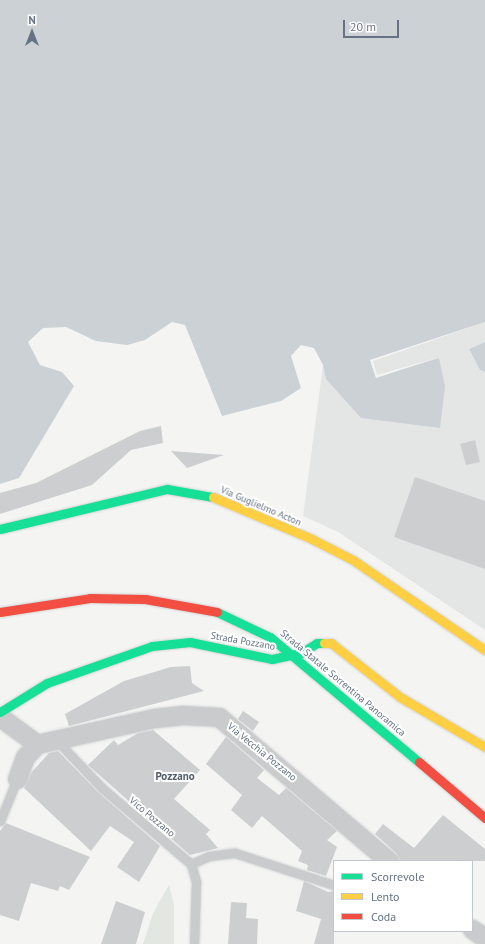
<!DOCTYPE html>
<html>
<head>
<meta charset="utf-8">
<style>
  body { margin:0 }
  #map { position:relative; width:485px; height:944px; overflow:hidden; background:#f4f5f3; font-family:"PT Sans",sans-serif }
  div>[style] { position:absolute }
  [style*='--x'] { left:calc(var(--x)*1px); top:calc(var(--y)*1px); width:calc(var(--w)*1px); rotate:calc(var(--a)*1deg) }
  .built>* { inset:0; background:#e4e6e6 }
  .green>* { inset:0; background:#e2e7e1 }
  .water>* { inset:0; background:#cbd1d5 }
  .pier>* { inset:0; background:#f4f5f3 }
  .building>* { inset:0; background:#cccecf }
  .roads { filter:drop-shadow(0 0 1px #d2d3d4) drop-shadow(0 0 1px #d2d3d4) }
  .lane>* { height:9px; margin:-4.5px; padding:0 4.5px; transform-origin:4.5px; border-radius:4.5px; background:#cacbcd }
  .street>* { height:19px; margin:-9.5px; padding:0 9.5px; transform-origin:9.5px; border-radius:9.5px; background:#cacbcd }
  .fast>* { height:9px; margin:-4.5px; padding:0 4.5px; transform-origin:4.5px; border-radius:4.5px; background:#16e098 }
  .slow>* { height:9px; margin:-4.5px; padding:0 4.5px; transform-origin:4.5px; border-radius:4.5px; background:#ffcf43 }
  .jam>* { height:9px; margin:-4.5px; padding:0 4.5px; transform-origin:4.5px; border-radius:4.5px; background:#f24e42 }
  span { translate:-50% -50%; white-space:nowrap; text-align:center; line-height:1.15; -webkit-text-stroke:4px #fff; paint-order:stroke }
  .street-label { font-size:10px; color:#667283 }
  .neighbourhood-label { font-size:11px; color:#535c68; font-weight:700 }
  .legend { position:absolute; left:333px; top:860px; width:140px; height:72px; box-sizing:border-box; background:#fff; border:1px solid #c2c7cd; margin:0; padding:5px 7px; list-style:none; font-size:12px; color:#667283 }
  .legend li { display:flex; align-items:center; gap:8px; height:20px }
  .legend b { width:20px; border:1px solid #c2c7cd }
  .north { position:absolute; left:12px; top:12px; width:40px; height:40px; -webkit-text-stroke:3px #fff; paint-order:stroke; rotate:0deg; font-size:11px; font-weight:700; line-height:16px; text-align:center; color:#667283 }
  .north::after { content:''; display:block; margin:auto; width:14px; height:18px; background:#667283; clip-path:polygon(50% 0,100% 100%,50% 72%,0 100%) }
  .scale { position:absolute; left:343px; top:20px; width:56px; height:18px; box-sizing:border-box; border:2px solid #667283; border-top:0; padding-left:5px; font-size:12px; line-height:14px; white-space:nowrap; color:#667283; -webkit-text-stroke:3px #fff; paint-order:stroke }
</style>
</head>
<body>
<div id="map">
  <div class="built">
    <i style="clip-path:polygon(485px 322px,485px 342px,469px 349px,480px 370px,485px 372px,485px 630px,338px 532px,303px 516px,323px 365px)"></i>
  </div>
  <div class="green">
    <i style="clip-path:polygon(169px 885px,174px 905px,174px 944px,143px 944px,153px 913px)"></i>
  </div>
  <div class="water">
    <i style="clip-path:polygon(0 0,485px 0,485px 322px,370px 360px,376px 377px,439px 358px,445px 386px,440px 428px,361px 418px,326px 379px,323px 365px,314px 348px,301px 345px,291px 356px,301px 388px,281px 401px,222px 416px,185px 325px,172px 322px,145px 340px,127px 345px,96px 341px,66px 327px,43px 328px,28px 342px,40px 365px,62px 372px,74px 386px,19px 478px,0 484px)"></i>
    <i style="clip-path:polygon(485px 342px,485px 372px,480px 370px,469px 349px)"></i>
  </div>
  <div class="pier">
    <i style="clip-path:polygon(485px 322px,373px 361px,377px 375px,440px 357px,376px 378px,370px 360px)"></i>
  </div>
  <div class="building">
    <i style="clip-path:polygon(161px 426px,163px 443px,131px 450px,92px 485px,0 514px,0 493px,36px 483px,140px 431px)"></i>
    <i style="clip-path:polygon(475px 440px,480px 462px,466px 465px,460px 444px)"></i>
    <i style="clip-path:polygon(171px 451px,224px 455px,187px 468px)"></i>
    <i style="clip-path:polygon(415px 477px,485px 501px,485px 569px,394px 537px)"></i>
    <i style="clip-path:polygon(190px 666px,192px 683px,204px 691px,69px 726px,65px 714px,124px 681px,171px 667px)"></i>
    <i style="clip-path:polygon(243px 711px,259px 722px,253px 731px,238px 719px)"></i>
    <i style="clip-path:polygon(153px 730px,200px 770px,174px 799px,210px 830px,206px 834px,218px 848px,190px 855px,88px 765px,114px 740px,118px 745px,138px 733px)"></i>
    <i style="clip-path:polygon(226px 737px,264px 770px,257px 778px,279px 795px,286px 788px,337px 831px,327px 840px,337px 847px,326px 876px,307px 870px,308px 865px,298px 861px,302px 851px,262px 816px,252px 828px,231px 810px,242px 795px,206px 764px)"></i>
    <i style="clip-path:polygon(58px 751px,98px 792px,160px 846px,139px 882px,117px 867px,134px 842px,110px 826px,91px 851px,24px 788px,31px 773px,49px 753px)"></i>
    <i style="clip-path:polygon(443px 815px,485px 849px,485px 861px,400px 861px,396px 853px,375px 834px,383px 824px,414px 848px)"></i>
    <i style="clip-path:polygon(6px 823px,90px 857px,69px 890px,60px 886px,58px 891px,31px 883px,19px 921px,0 915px,0 831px)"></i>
    <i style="clip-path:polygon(304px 881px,328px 892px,334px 891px,334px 944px,314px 944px,321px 919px,296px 911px)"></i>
    <i style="clip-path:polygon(116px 901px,145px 912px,136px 944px,101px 944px)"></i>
    <i style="clip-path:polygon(231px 902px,247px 903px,246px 918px,258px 919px,257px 944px,228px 944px)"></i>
  </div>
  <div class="roads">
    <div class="lane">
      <i style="--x:54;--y:744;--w:6;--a:0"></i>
      <i style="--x:60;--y:744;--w:61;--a:46.3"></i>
      <i style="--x:102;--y:788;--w:117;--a:40.5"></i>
      <i style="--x:191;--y:864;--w:19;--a:74"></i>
      <i style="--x:196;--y:882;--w:62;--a:91.8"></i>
      <i style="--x:0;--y:821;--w:45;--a:-68"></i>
      <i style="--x:191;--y:864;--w:20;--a:-24"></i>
      <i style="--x:209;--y:856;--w:26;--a:-7"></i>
      <i style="--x:235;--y:853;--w:104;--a:17.9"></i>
    </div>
    <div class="street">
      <i style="--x:0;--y:717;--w:46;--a:36.1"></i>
      <i style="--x:37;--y:744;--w:18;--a:133"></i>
      <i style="--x:25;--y:757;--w:23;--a:110"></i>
      <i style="--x:37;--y:744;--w:120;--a:-12.5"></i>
      <i style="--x:154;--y:718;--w:29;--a:-6"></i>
      <i style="--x:183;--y:715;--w:36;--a:3"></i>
      <i style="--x:219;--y:717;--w:223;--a:40.3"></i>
      <i style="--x:472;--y:929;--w:16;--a:35"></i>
    </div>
    <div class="fast">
      <i style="--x:0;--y:529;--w:172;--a:-13.5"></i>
      <i style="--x:167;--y:489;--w:47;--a:9.9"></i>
      <i style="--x:217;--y:612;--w:59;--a:25.3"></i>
      <i style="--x:270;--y:637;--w:194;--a:40"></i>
      <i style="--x:0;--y:712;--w:55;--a:-31.7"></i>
      <i style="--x:47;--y:683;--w:111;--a:-19.4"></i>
      <i style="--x:152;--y:646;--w:38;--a:-6"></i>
      <i style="--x:190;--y:642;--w:84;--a:11.7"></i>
      <i style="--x:272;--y:659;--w:30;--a:-12"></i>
      <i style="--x:301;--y:653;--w:19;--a:-32"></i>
      <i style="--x:317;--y:643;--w:7;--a:0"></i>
    </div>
    <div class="slow">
      <i style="--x:213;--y:497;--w:108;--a:23"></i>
      <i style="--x:312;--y:539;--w:46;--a:27.1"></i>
      <i style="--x:353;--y:560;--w:160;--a:34.3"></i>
      <i style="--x:324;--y:643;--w:7;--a:0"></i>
      <i style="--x:331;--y:643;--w:88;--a:38"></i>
      <i style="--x:400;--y:697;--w:99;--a:30.5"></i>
    </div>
    <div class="jam">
      <i style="--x:0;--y:612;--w:91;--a:-8.8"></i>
      <i style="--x:90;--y:598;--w:55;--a:1"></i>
      <i style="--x:145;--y:599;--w:73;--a:10.2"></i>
      <i style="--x:419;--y:762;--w:87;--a:40.3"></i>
    </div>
  </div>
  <div class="street-label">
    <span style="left:261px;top:506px;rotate:23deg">Via Guglielmo Acton</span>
    <span style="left:243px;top:641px;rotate:10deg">Strada Pozzano</span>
    <span style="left:343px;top:683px;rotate:40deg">Strada Statale Sorrentina Panoramica</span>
    <span style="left:262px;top:752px;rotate:39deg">Via Vecchia Pozzano</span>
    <span style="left:152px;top:817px;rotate:40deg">Vico Pozzano</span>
  </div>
  <div class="neighbourhood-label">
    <span style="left:175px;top:776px">Pozzano</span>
  </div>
  <ul class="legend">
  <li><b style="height:5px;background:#16e098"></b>Scorrevole</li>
  <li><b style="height:5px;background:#ffcf43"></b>Lento</li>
  <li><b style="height:5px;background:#f24e42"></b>Coda</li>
  </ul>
  <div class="north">N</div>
  <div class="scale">20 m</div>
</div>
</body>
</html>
